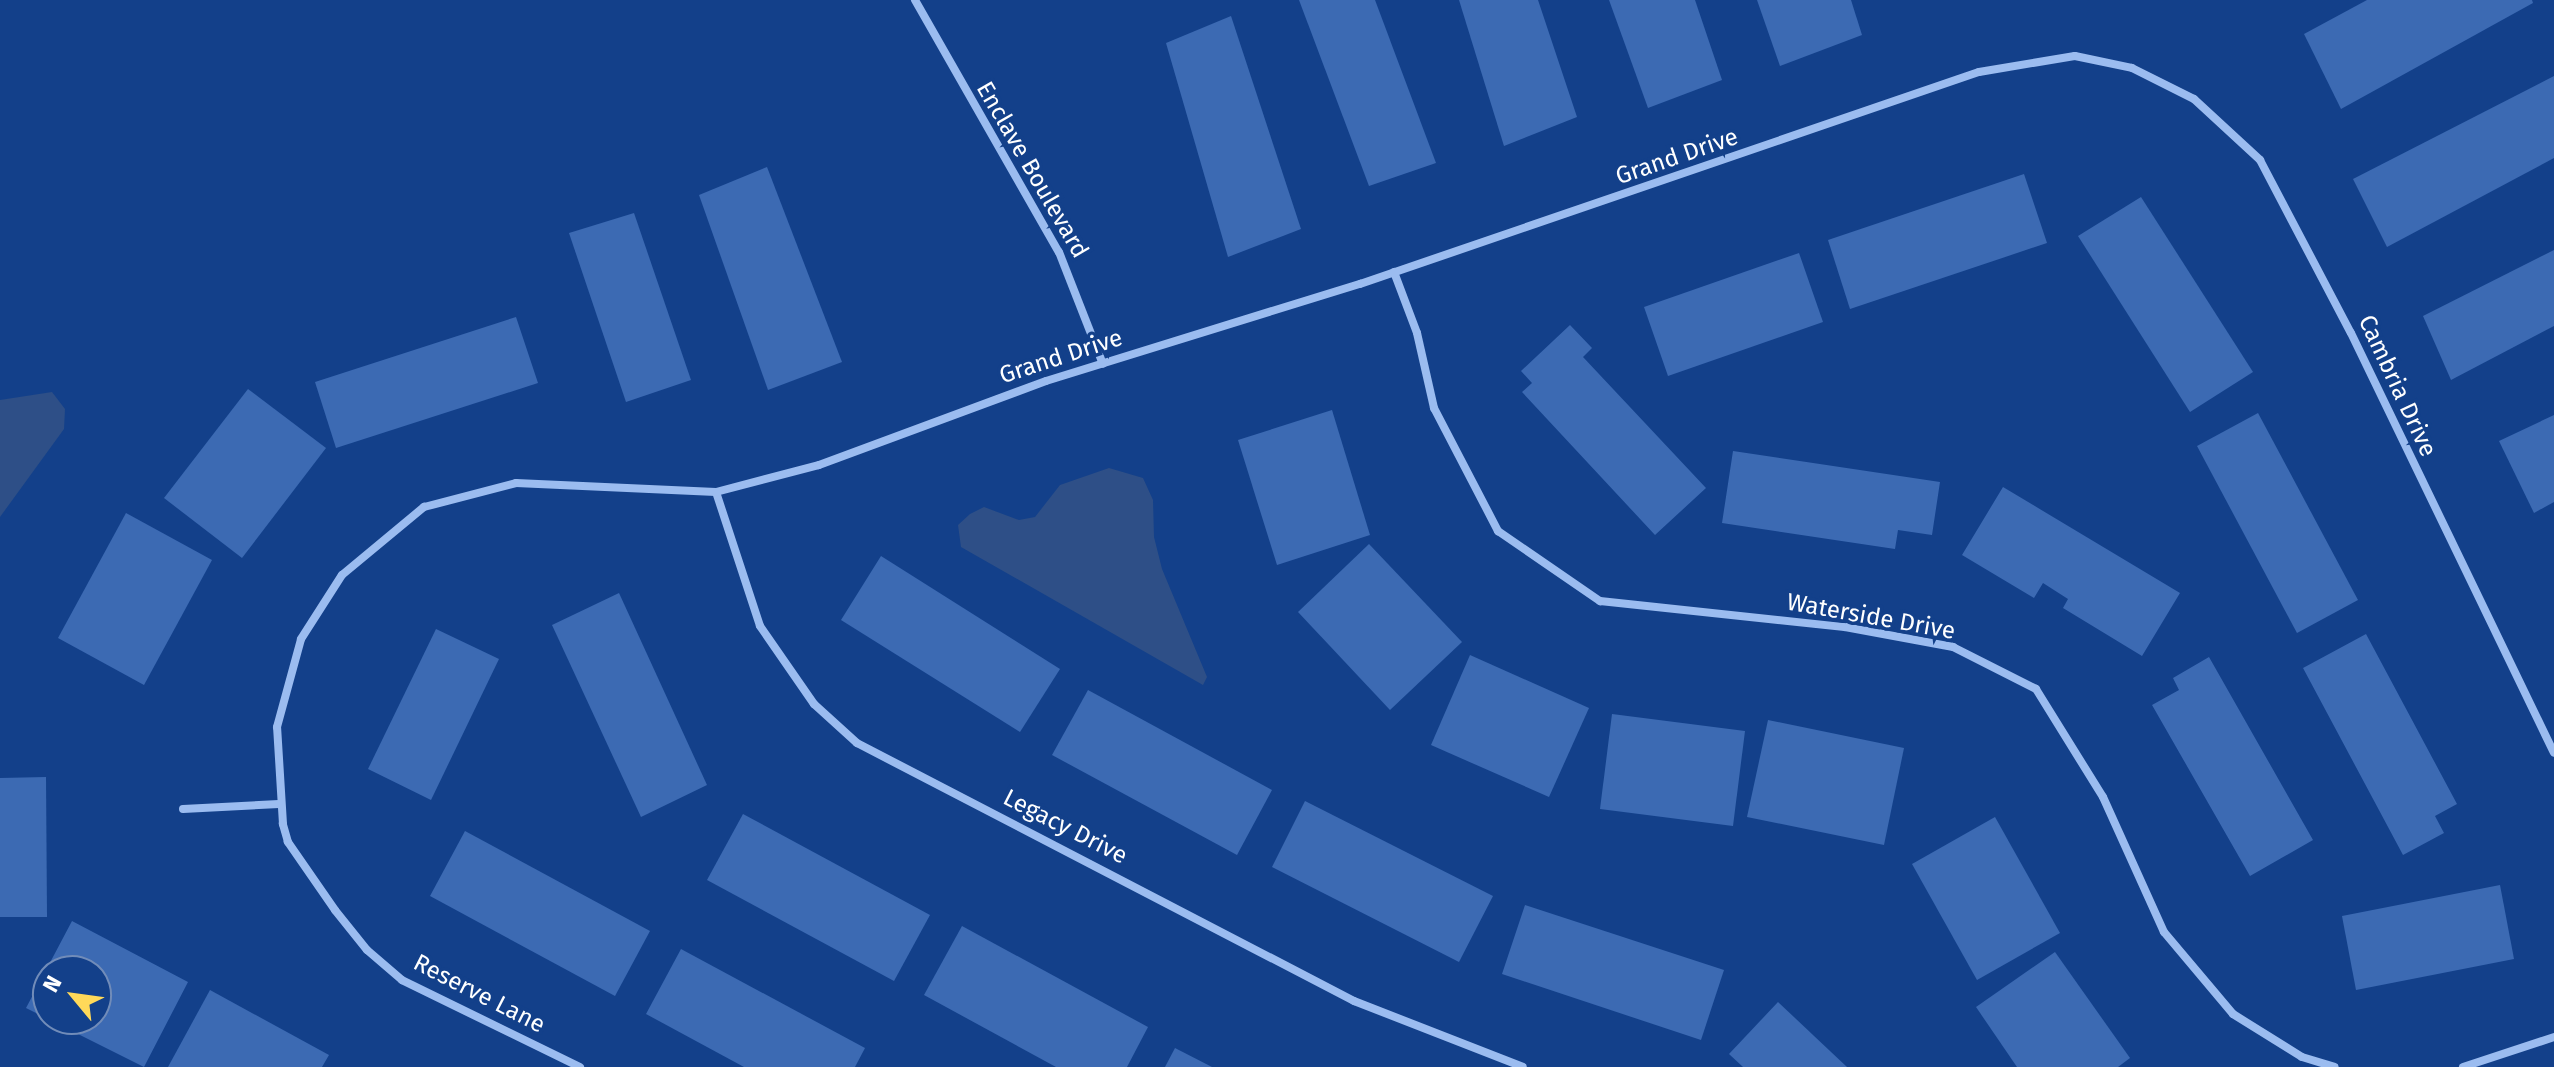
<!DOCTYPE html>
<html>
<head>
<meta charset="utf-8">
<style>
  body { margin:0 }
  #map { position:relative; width:2554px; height:1067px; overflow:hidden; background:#13408a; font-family:"Fira Sans",sans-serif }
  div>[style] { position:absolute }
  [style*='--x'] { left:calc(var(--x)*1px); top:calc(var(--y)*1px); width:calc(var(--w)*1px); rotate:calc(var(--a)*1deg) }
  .water>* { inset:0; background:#2e4f87 }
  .building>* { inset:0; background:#3c6ab3 }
  .minor>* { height:8px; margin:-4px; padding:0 4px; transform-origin:4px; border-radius:4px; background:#9bbcf0 }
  span { translate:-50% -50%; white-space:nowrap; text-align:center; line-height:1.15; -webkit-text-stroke:7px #13408a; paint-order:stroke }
  .street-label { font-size:24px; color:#fff }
  .north { position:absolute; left:32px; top:955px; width:80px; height:80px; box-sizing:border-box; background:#13408a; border:2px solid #718cb9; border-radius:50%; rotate:299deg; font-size:22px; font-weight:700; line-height:32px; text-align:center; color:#fff }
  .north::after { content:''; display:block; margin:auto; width:28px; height:36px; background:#ffd959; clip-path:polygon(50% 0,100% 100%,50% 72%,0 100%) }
</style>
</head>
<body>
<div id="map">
  <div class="water">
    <i style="clip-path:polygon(52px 392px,65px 409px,64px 429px,0 517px,0 400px)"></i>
    <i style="clip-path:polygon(1109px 468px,1143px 478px,1153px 500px,1154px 537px,1162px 569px,1207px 677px,1203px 685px,961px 547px,958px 525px,970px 514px,984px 507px,1019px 520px,1035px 517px,1060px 485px)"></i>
  </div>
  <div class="building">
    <i style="clip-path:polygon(1299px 0,1375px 0,1436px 163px,1369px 186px)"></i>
    <i style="clip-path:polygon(1459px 0,1538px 0,1577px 117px,1504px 146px)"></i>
    <i style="clip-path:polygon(1609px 0,1695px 0,1722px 80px,1648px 108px)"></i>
    <i style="clip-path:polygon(1757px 0,1851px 0,1862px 35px,1780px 66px)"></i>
    <i style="clip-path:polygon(2367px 0,2532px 0,2533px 3px,2341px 109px,2304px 34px)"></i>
    <i style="clip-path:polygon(1231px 16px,1301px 229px,1228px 257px,1166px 43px)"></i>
    <i style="clip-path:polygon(2554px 76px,2554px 158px,2387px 247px,2353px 179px)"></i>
    <i style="clip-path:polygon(767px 167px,842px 362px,768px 390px,699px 195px)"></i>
    <i style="clip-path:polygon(2024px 174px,2047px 243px,1850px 309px,1828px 240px)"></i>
    <i style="clip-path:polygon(2141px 197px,2253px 372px,2190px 412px,2078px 236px)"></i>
    <i style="clip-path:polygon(634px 213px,691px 380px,626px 402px,569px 233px)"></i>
    <i style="clip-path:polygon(2554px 250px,2554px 326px,2451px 380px,2423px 316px)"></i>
    <i style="clip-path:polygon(1799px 253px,1823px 322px,1668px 376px,1644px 307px)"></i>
    <i style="clip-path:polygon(516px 317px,538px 383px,336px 448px,315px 382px)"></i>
    <i style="clip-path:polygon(1570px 325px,1592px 348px,1583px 357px,1706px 488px,1655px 535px,1522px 392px,1532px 383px,1521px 371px)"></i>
    <i style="clip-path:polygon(248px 389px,326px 448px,242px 558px,164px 498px)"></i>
    <i style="clip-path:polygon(1332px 410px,1370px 535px,1277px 565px,1238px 440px)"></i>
    <i style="clip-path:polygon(2258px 413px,2358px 600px,2297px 633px,2197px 446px)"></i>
    <i style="clip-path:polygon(2554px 415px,2554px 502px,2534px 513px,2499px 441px)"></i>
    <i style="clip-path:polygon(1733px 451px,1940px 482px,1932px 535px,1898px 530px,1895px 549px,1722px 523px)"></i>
    <i style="clip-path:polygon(2003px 487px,2180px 593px,2142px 656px,2063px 608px,2068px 599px,2043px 583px,2034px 598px,1962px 555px)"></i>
    <i style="clip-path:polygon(126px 513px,212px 560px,144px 685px,58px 638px)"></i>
    <i style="clip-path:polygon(1369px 544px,1462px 642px,1390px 710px,1298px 612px)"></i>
    <i style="clip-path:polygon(881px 556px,1060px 669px,1020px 732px,841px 620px)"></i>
    <i style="clip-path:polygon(619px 593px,707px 785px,641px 817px,552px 625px)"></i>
    <i style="clip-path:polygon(436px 629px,499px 659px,431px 800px,368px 769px)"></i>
    <i style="clip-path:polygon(2366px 634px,2457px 804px,2435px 816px,2444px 833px,2403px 855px,2303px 668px)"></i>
    <i style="clip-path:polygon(1470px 655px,1589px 708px,1549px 797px,1431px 745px)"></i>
    <i style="clip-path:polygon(2209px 657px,2313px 840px,2250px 876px,2152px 705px,2179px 690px,2173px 678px)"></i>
    <i style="clip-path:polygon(1088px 690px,1272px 790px,1237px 855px,1052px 755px)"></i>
    <i style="clip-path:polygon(1612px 714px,1745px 731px,1733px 826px,1600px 809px)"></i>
    <i style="clip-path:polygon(1768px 720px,1904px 748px,1884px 845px,1747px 817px)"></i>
    <i style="clip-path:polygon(46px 777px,47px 917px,0 917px,0 778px)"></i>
    <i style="clip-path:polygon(1305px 801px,1493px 896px,1459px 962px,1272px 867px)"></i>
    <i style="clip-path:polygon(743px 814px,930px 915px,894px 981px,707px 880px)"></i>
    <i style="clip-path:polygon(1995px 817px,2060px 933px,1977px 980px,1912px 864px)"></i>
    <i style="clip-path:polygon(465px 831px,650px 931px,615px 996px,430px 896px)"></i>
    <i style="clip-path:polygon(2500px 885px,2514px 959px,2356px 990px,2342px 916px)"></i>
    <i style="clip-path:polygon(1525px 905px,1724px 970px,1701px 1040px,1502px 974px)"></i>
    <i style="clip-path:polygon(evenodd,72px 921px,188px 982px,144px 1067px,26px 1008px,72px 921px,48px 971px,96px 971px,96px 1019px,48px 1019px,48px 971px)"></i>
    <i style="clip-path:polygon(962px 926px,1148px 1027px,1127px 1067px,1056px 1067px,924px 995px)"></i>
    <i style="clip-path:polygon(681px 949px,865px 1048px,855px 1067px,744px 1067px,646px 1014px)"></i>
    <i style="clip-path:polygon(2055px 952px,2130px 1058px,2118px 1067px,2017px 1067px,1976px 1007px)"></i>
    <i style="clip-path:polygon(210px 990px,329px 1055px,322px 1067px,168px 1067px)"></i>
    <i style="clip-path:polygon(1778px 1002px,1847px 1067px,1743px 1067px,1729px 1054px)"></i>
    <i style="clip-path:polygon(1175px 1048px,1212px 1067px,1165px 1067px)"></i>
  </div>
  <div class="minor">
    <i style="--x:915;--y:0;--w:290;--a:60.3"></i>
    <i style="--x:1059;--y:252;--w:120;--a:68.6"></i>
    <i style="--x:1394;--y:272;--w:65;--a:69.3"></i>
    <i style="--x:1417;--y:333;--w:77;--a:77.2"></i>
    <i style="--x:1434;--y:408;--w:139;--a:62.5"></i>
    <i style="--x:1498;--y:531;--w:124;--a:34.5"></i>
    <i style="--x:1600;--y:601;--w:246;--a:6.1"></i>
    <i style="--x:1845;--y:627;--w:110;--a:10.5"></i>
    <i style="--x:1953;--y:647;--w:93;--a:26.8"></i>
    <i style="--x:2036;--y:689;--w:127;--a:58.2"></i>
    <i style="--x:2103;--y:797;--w:148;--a:65.7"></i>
    <i style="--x:2164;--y:932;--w:107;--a:49.9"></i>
    <i style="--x:2233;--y:1014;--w:81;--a:31.9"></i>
    <i style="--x:2302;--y:1057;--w:34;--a:17"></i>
    <i style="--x:716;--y:492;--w:141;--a:71.8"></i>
    <i style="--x:760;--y:626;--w:95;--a:55.3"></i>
    <i style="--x:814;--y:704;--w:58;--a:42.2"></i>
    <i style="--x:857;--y:743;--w:560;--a:27.43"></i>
    <i style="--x:1354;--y:1001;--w:181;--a:21.3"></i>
    <i style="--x:183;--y:809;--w:96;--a:-3"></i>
    <i style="--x:580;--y:1067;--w:198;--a:-154"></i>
    <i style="--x:402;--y:980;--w:46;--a:-139.4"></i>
    <i style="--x:367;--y:950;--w:51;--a:-128.7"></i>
    <i style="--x:335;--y:910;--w:83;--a:-124.7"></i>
    <i style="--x:288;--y:842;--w:19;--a:-106"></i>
    <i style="--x:283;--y:824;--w:97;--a:-93.5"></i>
    <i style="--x:277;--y:727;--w:91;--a:-74.7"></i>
    <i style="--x:301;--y:639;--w:76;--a:-57.4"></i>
    <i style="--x:342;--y:575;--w:107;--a:-39.7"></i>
    <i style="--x:424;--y:507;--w:95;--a:-14.6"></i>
    <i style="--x:516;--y:483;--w:200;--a:2.6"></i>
    <i style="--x:716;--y:492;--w:106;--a:-14.7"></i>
    <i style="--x:819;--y:465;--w:242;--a:-20.3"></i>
    <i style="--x:1046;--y:381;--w:329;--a:-17.2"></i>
    <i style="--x:1360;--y:284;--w:654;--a:-18.91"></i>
    <i style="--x:1979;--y:72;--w:97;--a:-9.5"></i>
    <i style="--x:2075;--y:56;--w:58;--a:11.9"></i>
    <i style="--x:2132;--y:68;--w:69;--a:26.6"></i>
    <i style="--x:2194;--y:99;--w:90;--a:42.7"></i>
    <i style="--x:2260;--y:160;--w:195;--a:62.3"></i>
    <i style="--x:2351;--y:333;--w:466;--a:64.2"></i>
    <i style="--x:2463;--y:1067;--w:96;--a:-18.2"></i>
  </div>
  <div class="street-label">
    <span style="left:1677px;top:157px;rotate:-19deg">Grand Drive</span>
    <span style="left:1032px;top:170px;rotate:60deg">Enclave Boulevard</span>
    <span style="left:1061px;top:357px;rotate:-18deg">Grand Drive</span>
    <span style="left:2397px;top:386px;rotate:65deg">Cambria Drive</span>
    <span style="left:1871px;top:617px;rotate:10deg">Waterside Drive</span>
    <span style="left:1065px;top:827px;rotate:27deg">Legacy Drive</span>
    <span style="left:479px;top:994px;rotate:27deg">Reserve Lane</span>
  </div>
  <div class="north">N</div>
</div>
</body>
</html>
